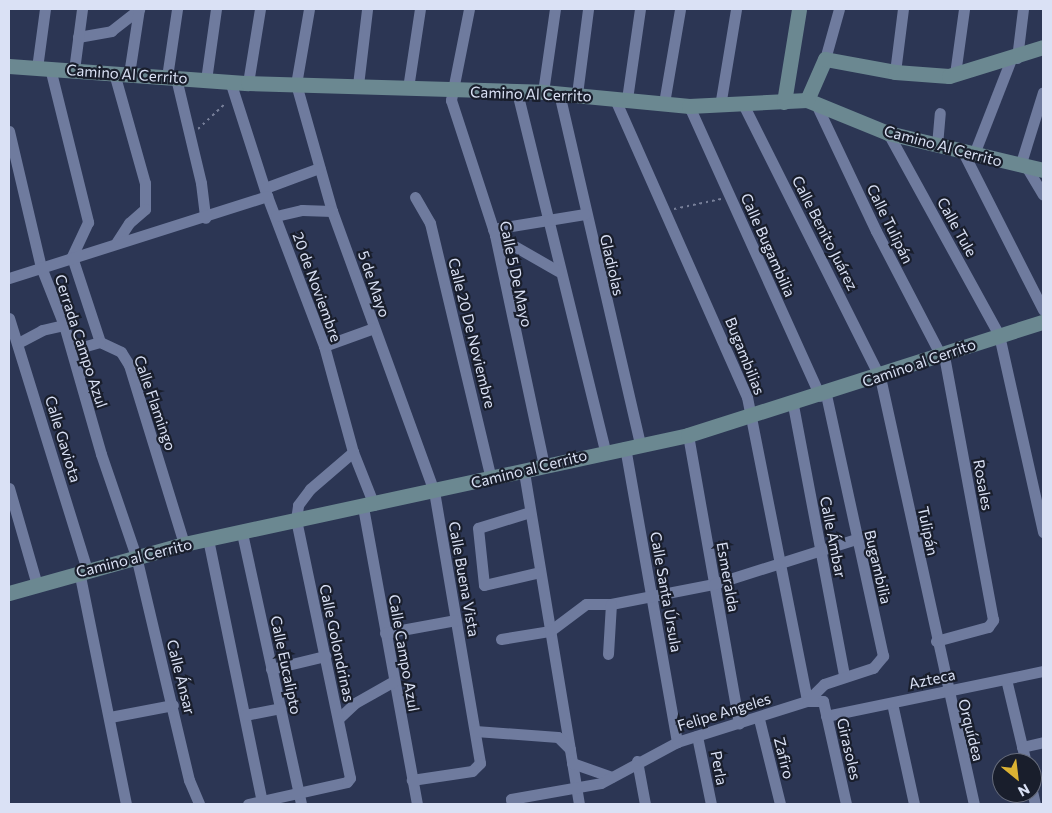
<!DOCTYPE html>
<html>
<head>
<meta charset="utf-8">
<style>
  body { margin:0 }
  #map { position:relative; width:1052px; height:813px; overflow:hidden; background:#2c3654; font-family:Commissioner,sans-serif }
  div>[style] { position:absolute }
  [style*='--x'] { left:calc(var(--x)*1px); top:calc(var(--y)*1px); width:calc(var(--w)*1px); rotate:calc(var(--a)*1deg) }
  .path>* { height:2px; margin-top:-1px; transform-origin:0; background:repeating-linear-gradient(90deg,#777f99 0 2.5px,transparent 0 6.5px) }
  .street>* { height:11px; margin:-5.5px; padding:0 5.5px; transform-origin:5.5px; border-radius:5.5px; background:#6f7b9e }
  .secondary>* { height:15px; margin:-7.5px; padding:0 7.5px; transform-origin:7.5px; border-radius:7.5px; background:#6b8891 }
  span { translate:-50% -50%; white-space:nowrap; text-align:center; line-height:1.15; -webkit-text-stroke:4.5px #191e2c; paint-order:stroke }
  .street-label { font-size:15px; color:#dae1f5 }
  .frame { position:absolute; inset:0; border:10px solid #dae1f5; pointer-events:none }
  .north { position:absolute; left:992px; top:753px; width:50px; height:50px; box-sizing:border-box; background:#191e2c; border:1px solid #666c7c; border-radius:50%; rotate:151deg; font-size:14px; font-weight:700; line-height:20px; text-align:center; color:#dae1f5 }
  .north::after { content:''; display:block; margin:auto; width:18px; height:22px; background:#dbb233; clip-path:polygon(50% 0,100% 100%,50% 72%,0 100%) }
</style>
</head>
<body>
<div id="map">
  <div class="path">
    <i style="--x:198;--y:129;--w:38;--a:-43"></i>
    <i style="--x:674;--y:209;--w:48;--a:-12"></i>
  </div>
  <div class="street">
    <i style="--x:309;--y:9;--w:76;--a:99.8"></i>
    <i style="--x:296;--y:84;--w:132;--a:74.2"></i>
    <i style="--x:332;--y:211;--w:298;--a:70"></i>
    <i style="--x:434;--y:491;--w:276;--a:80.4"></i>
    <i style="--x:480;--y:763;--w:11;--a:135"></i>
    <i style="--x:472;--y:771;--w:61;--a:171.5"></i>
    <i style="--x:469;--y:9;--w:93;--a:101.2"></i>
    <i style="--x:451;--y:100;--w:142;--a:71.9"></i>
    <i style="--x:495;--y:235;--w:235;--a:78"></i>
    <i style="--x:78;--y:37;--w:34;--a:-10"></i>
    <i style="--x:111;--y:31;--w:36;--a:-38"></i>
    <i style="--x:1017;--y:58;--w:49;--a:-83"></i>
    <i style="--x:825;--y:59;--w:52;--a:-74.4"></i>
    <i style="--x:37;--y:68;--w:60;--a:-82.3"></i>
    <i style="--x:50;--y:68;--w:159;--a:76.1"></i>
    <i style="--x:88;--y:222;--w:38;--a:115"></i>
    <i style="--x:72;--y:257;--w:89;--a:71.8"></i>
    <i style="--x:100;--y:342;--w:23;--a:25"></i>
    <i style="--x:121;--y:352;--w:15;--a:58"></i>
    <i style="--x:129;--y:365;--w:187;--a:72.9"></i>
    <i style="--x:74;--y:70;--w:62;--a:-82.5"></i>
    <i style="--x:895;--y:72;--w:64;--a:-82.8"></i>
    <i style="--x:114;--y:73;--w:114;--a:74.3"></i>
    <i style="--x:145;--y:183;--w:26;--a:90"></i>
    <i style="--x:145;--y:209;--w:21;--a:139"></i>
    <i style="--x:129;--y:223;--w:24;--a:123"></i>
    <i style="--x:129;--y:74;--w:66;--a:-81.3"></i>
    <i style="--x:955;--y:74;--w:66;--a:-82.1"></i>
    <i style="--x:167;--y:77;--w:69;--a:-81.6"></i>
    <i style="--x:176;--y:78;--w:108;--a:76.6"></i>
    <i style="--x:201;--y:183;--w:35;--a:83"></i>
    <i style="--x:206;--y:80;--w:72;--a:-82"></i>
    <i style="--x:230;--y:81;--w:121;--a:72.2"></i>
    <i style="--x:267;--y:196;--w:160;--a:69.2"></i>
    <i style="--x:324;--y:346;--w:110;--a:74.7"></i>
    <i style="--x:353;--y:452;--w:57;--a:68.4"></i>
    <i style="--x:248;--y:83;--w:75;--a:-80.8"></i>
    <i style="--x:358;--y:85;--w:77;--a:-83.2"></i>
    <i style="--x:408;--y:88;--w:80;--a:-81.4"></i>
    <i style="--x:517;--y:92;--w:370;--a:76.2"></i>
    <i style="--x:543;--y:92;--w:84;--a:-81.8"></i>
    <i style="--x:559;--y:93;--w:360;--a:77"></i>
    <i style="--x:577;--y:94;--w:86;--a:-82.6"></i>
    <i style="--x:614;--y:97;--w:328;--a:66.1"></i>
    <i style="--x:747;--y:397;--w:310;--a:78.8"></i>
    <i style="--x:627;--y:99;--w:91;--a:-81.8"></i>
    <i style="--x:664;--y:103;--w:95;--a:-80.3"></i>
    <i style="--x:743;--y:104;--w:305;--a:63.4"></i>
    <i style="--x:880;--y:377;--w:437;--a:77.6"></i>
    <i style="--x:816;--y:104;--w:140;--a:64.7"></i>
    <i style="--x:876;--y:231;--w:141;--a:62.5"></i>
    <i style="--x:689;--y:106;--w:318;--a:65.7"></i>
    <i style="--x:720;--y:106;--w:98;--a:-80.6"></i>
    <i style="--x:9;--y:131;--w:140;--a:76.8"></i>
    <i style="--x:41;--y:267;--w:62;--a:68.4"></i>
    <i style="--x:64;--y:325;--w:134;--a:74"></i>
    <i style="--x:101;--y:454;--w:108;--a:71.1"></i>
    <i style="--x:136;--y:556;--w:230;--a:76.7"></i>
    <i style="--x:189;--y:780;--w:26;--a:67"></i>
    <i style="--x:888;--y:133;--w:230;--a:61.2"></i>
    <i style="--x:999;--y:335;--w:202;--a:77.4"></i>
    <i style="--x:937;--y:145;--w:32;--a:-85"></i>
    <i style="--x:963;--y:152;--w:177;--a:63.1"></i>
    <i style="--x:974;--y:154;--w:102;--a:-68.7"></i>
    <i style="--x:1020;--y:166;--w:77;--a:-72.7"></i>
    <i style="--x:1027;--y:168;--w:31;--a:59"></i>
    <i style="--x:265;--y:188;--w:58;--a:-20.3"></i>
    <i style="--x:415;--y:197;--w:30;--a:60"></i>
    <i style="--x:430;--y:223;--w:263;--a:76.6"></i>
    <i style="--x:276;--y:216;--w:27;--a:-13"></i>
    <i style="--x:302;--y:210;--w:30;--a:2"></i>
    <i style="--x:493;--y:229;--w:93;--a:-9.3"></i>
    <i style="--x:495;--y:235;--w:73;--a:29.7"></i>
    <i style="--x:9;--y:278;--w:271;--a:-17.6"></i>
    <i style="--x:9;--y:318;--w:264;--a:72.8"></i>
    <i style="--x:18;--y:343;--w:27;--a:-28"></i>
    <i style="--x:42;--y:330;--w:23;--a:-13"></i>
    <i style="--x:324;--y:346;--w:53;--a:-19.8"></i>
    <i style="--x:72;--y:350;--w:29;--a:-16"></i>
    <i style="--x:793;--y:405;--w:275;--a:79.3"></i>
    <i style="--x:688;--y:435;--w:293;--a:80"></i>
    <i style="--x:625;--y:447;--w:300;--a:80"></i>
    <i style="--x:524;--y:472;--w:337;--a:80.6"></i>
    <i style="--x:9;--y:488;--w:101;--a:73.9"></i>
    <i style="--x:363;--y:507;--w:302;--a:79.7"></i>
    <i style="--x:530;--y:512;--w:54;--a:162.9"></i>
    <i style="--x:478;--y:528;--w:57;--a:84"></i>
    <i style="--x:484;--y:585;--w:57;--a:-13.1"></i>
    <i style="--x:242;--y:533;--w:277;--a:77.7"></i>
    <i style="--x:208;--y:539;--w:268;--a:78.4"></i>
    <i style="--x:79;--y:571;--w:238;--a:78.6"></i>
    <i style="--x:385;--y:633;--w:72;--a:-10.4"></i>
    <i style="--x:501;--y:639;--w:50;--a:-9.3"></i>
    <i style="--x:550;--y:631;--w:45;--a:-36.9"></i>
    <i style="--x:586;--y:604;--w:25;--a:0"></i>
    <i style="--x:611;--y:604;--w:105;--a:-11"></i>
    <i style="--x:714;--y:584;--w:149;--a:-17.6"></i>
    <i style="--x:936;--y:641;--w:54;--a:-15.1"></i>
    <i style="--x:988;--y:627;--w:9;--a:-54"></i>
    <i style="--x:993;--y:620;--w:269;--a:-100.5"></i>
    <i style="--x:608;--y:654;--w:50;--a:-86.6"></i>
    <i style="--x:271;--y:669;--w:56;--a:-13.5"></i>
    <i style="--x:1006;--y:679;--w:86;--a:76.6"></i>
    <i style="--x:807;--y:701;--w:24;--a:-45"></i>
    <i style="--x:824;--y:684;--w:52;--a:-18.1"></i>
    <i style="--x:873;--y:668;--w:16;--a:-50"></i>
    <i style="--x:883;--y:656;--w:268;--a:-102.3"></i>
    <i style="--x:892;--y:703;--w:103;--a:77.7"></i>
    <i style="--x:245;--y:715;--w:36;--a:-11"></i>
    <i style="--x:826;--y:716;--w:222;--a:-11.7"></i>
    <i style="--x:110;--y:717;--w:64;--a:-10.8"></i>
    <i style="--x:338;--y:719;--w:23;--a:-43"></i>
    <i style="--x:355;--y:703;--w:45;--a:-29.4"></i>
    <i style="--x:759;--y:719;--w:88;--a:76.1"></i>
    <i style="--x:475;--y:731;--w:83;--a:4.1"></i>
    <i style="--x:558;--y:737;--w:17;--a:45"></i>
    <i style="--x:697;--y:736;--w:69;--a:78.4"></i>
    <i style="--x:1022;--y:747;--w:22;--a:-13"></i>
    <i style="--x:637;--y:761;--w:44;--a:79.5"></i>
    <i style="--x:572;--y:763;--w:42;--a:19.3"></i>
    <i style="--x:1032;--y:791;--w:13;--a:77"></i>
    <i style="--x:248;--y:804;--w:101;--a:-12.5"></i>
    <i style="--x:347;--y:782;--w:5;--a:-53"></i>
    <i style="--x:350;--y:778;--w:264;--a:-101.8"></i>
    <i style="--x:296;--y:520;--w:15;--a:-82"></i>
    <i style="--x:298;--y:505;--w:20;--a:-53"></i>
    <i style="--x:310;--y:489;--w:57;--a:-40.7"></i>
    <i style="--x:512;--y:804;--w:5;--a:-101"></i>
    <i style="--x:511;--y:799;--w:91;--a:-10.1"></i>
    <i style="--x:601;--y:783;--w:86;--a:-28.3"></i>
    <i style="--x:677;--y:742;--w:136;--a:-17.5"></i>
    <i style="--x:807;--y:701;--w:16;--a:0"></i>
    <i style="--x:823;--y:701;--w:106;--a:77.4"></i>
  </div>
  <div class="secondary">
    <i style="--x:9;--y:66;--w:240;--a:4.1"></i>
    <i style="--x:248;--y:83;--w:295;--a:1.7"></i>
    <i style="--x:543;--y:92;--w:147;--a:5.5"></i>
    <i style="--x:689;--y:106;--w:118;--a:-2.9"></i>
    <i style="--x:807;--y:100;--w:87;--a:22.2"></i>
    <i style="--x:888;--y:133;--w:159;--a:13.4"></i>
    <i style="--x:807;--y:100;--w:45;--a:-66.3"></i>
    <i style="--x:825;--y:59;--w:71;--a:10.5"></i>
    <i style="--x:895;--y:72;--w:54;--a:4.2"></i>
    <i style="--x:949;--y:76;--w:98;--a:-17.1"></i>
    <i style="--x:784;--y:102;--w:94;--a:-80.8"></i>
    <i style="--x:9;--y:593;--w:182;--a:-15.6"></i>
    <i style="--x:184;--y:544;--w:516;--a:-12.2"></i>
    <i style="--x:688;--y:435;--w:373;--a:-17.7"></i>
  </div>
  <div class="street-label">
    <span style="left:127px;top:74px;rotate:4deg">Camino Al Cerrito</span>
    <span style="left:531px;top:94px;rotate:2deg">Camino Al Cerrito</span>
    <span style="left:943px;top:146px;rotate:15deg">Camino Al Cerrito</span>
    <span style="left:890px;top:224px;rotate:64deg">Calle Tulipán</span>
    <span style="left:957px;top:227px;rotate:61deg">Calle Tule</span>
    <span style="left:825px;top:233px;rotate:63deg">Calle Benito Juárez</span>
    <span style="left:768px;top:245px;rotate:66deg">Calle Bugambilia</span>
    <span style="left:612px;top:265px;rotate:77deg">Gladiolas</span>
    <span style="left:516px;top:274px;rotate:78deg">Calle 5 De Mayo</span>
    <span style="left:374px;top:284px;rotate:71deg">5 de Mayo</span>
    <span style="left:317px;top:287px;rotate:70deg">20 de Noviembre</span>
    <span style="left:472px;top:333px;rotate:76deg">Calle 20 De Noviembre</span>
    <span style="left:81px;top:341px;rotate:72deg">Cerrada Campo Azul</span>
    <span style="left:745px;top:356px;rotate:68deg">Bugambilias</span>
    <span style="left:919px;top:363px;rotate:-19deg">Camino al Cerrito</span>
    <span style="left:155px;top:403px;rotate:71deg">Calle Flamingo</span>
    <span style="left:63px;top:439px;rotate:73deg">Calle Gaviota</span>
    <span style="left:529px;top:469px;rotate:-14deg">Camino al Cerrito</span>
    <span style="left:983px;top:485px;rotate:80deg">Rosales</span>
    <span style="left:928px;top:531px;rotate:78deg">Tulipán</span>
    <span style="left:833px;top:537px;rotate:79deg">Calle Ámbar</span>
    <span style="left:134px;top:558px;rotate:-14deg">Camino al Cerrito</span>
    <span style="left:878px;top:567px;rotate:77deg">Bugambilia</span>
    <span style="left:728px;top:577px;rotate:80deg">Esmeralda</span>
    <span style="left:464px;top:579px;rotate:80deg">Calle Buena Vista</span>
    <span style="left:666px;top:592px;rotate:80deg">Calle Santa Úrsula</span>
    <span style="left:337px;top:643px;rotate:78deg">Calle Golondrinas</span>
    <span style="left:404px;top:653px;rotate:80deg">Calle Campo Azul</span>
    <span style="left:286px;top:665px;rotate:78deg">Calle Eucalipto</span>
    <span style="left:181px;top:677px;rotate:76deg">Calle Ánsar</span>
    <span style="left:932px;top:679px;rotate:-12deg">Azteca</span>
    <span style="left:724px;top:712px;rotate:-17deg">Felipe Angeles</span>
    <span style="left:971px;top:730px;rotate:76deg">Orquídea</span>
    <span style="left:849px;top:749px;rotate:77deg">Girasoles</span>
    <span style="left:784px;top:758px;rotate:76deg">Zafiro</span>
    <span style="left:719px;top:768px;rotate:79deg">Perla</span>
  </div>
  <div class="frame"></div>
  <div class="north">N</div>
</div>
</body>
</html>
